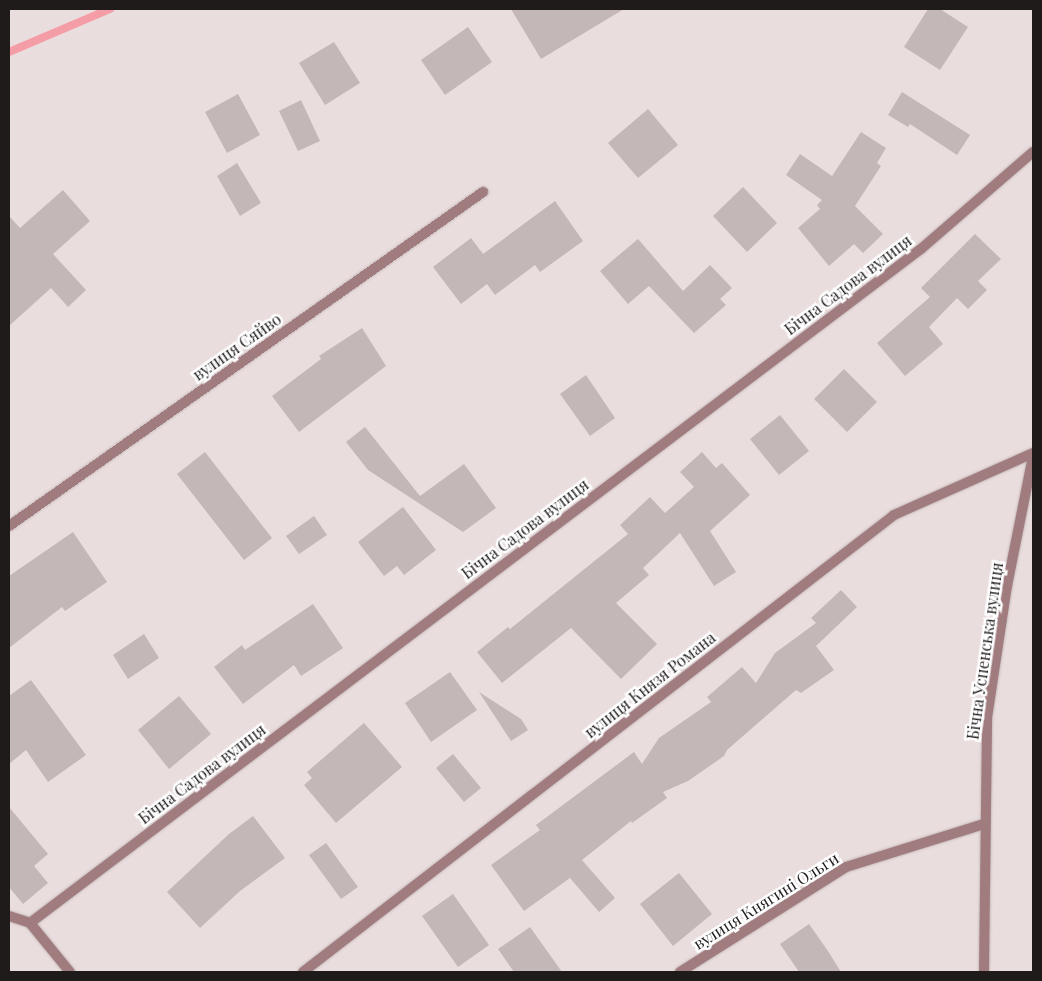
<!DOCTYPE html>
<html>
<head>
<meta charset="utf-8">
<style>
  body { margin:0 }
  #map { position:relative; width:1042px; height:981px; overflow:hidden; background:#eaddde; font-family:"Playfair Display",serif }
  div>[style] { position:absolute }
  [style*='--x'] { left:calc(var(--x)*1px); top:calc(var(--y)*1px); width:calc(var(--w)*1px); rotate:calc(var(--a)*1deg) }
  .stream>* { height:8px; margin:-4px; padding:0 4px; transform-origin:4px; border-radius:4px; background:#f59da6 }
  .building>* { inset:0; background:#c4b7b8 }
  .roads { filter:drop-shadow(0 0 1px #c5babb) drop-shadow(0 0 1px #c5babb) }
  .street>* { height:10px; margin:-5px; padding:0 5px; transform-origin:5px; border-radius:5px; background:#a17c7f }
  span { translate:-50% -50%; white-space:nowrap; text-align:center; line-height:1.15; -webkit-text-stroke:5px #fff; paint-order:stroke }
  .street-label { font-size:16px; color:#1f1b1b }
  .frame { position:absolute; inset:0; border:10px solid #1f1b1b; pointer-events:none }
</style>
</head>
<body>
<div id="map">
  <div class="stream">
    <i style="--x:9;--y:52;--w:110;--a:-23.1"></i>
  </div>
  <div class="building">
    <i style="clip-path:polygon(511px 9px,624px 9px,541px 59px)"></i>
    <i style="clip-path:polygon(928px 9px,940px 9px,968px 27px,940px 70px,904px 47px)"></i>
    <i style="clip-path:polygon(468px 27px,492px 62px,445px 95px,421px 60px)"></i>
    <i style="clip-path:polygon(334px 42px,360px 83px,325px 105px,299px 63px)"></i>
    <i style="clip-path:polygon(902px 92px,970px 135px,957px 155px,910px 124px,908px 127px,888px 115px)"></i>
    <i style="clip-path:polygon(238px 94px,260px 135px,227px 153px,205px 112px)"></i>
    <i style="clip-path:polygon(301px 100px,320px 141px,298px 151px,279px 111px)"></i>
    <i style="clip-path:polygon(648px 109px,678px 145px,638px 178px,608px 143px)"></i>
    <i style="clip-path:polygon(861px 132px,886px 148px,877px 163px,881px 166px,855px 206px,883px 234px,863px 253px,854px 244px,829px 266px,798px 228px,820px 209px,817px 205px,822px 200px,786px 175px,800px 154px,832px 176px)"></i>
    <i style="clip-path:polygon(237px 163px,261px 203px,240px 216px,217px 176px)"></i>
    <i style="clip-path:polygon(743px 187px,777px 223px,747px 252px,713px 216px)"></i>
    <i style="clip-path:polygon(63px 190px,90px 221px,53px 254px,86px 290px,68px 307px,51px 288px,9px 326px,9px 216px,20px 228px)"></i>
    <i style="clip-path:polygon(555px 201px,583px 241px,540px 272px,535px 265px,495px 295px,487px 284px,461px 304px,433px 267px,471px 238px,483px 254px)"></i>
    <i style="clip-path:polygon(975px 234px,1001px 259px,978px 281px,987px 290px,968px 309px,957px 298px,929px 327px,943px 344px,905px 376px,877px 343px,930px 297px,921px 288px)"></i>
    <i style="clip-path:polygon(638px 239px,683px 291px,710px 265px,732px 288px,720px 299px,726px 305px,694px 333px,649px 286px,628px 304px,600px 271px)"></i>
    <i style="clip-path:polygon(362px 328px,386px 366px,299px 432px,272px 396px,321px 359px,319px 356px)"></i>
    <i style="clip-path:polygon(844px 369px,877px 402px,847px 432px,814px 399px)"></i>
    <i style="clip-path:polygon(586px 375px,615px 418px,590px 436px,560px 394px)"></i>
    <i style="clip-path:polygon(780px 415px,809px 451px,779px 475px,750px 439px)"></i>
    <i style="clip-path:polygon(365px 427px,420px 496px,464px 464px,496px 508px,463px 532px,368px 470px,346px 442px)"></i>
    <i style="clip-path:polygon(205px 452px,272px 538px,244px 560px,177px 474px)"></i>
    <i style="clip-path:polygon(702px 452px,716px 468px,722px 463px,750px 495px,710px 531px,736px 572px,714px 586px,680px 533px,643px 568px,649px 575px,616px 603px,657px 644px,621px 679px,571px 628px,502px 683px,477px 652px,508px 627px,510px 629px,628px 534px,620px 525px,650px 497px,665px 513px,694px 487px,680px 472px)"></i>
    <i style="clip-path:polygon(403px 507px,436px 550px,404px 575px,397px 566px,384px 576px,358px 542px)"></i>
    <i style="clip-path:polygon(314px 516px,327px 535px,299px 554px,286px 536px)"></i>
    <i style="clip-path:polygon(73px 532px,107px 582px,65px 611px,62px 607px,9px 648px,9px 576px)"></i>
    <i style="clip-path:polygon(841px 590px,857px 607px,816px 646px,834px 670px,801px 693px,796px 690px,727px 750px,724px 756px,688px 781px,663px 792px,667px 798px,632px 823px,631px 821px,582px 860px,615px 898px,599px 912px,570px 878px,524px 911px,491px 865px,540px 830px,536px 825px,634px 752px,642px 764px,659px 738px,711px 702px,707px 697px,742px 667px,756px 683px,775px 653px,816px 623px,811px 618px)"></i>
    <i style="clip-path:polygon(313px 604px,343px 648px,301px 676px,294px 665px,243px 704px,214px 667px,242px 645px,245px 650px)"></i>
    <i style="clip-path:polygon(144px 634px,159px 658px,128px 679px,113px 655px)"></i>
    <i style="clip-path:polygon(450px 672px,477px 710px,431px 742px,405px 703px)"></i>
    <i style="clip-path:polygon(31px 680px,86px 755px,48px 782px,26px 750px,9px 764px,9px 696px)"></i>
    <i style="clip-path:polygon(479px 692px,521px 719px,528px 730px,511px 741px)"></i>
    <i style="clip-path:polygon(179px 696px,211px 734px,169px 769px,138px 730px)"></i>
    <i style="clip-path:polygon(364px 723px,402px 767px,336px 823px,304px 785px,312px 778px,307px 772px)"></i>
    <i style="clip-path:polygon(453px 754px,481px 788px,464px 802px,436px 768px)"></i>
    <i style="clip-path:polygon(9px 807px,48px 854px,34px 866px,48px 883px,23px 904px,9px 887px)"></i>
    <i style="clip-path:polygon(253px 816px,285px 858px,240px 891px,200px 928px,167px 892px,229px 834px)"></i>
    <i style="clip-path:polygon(326px 843px,358px 887px,341px 899px,309px 855px)"></i>
    <i style="clip-path:polygon(679px 873px,712px 914px,673px 946px,640px 904px)"></i>
    <i style="clip-path:polygon(453px 894px,489px 945px,458px 967px,422px 916px)"></i>
    <i style="clip-path:polygon(809px 924px,828px 951px,841px 972px,799px 972px,780px 944px)"></i>
    <i style="clip-path:polygon(530px 927px,562px 972px,514px 972px,498px 949px)"></i>
  </div>
  <div class="roads">
    <div class="street">
      <i style="--x:9;--y:526;--w:580;--a:-35.17"></i>
      <i style="--x:9;--y:916;--w:22;--a:18"></i>
      <i style="--x:30;--y:923;--w:63;--a:50.8"></i>
      <i style="--x:30;--y:923;--w:1117;--a:-37.11"></i>
      <i style="--x:921;--y:249;--w:148;--a:-40.9"></i>
      <i style="--x:303;--y:972;--w:747;--a:-37.71"></i>
      <i style="--x:894;--y:515;--w:152;--a:-24"></i>
      <i style="--x:680;--y:972;--w:196;--a:-32.3"></i>
      <i style="--x:846;--y:867;--w:145;--a:-17.3"></i>
      <i style="--x:984;--y:972;--w:254;--a:-89.3"></i>
      <i style="--x:987;--y:718;--w:134;--a:-81.4"></i>
      <i style="--x:1007;--y:586;--w:133;--a:-78.7"></i>
    </div>
  </div>
  <div class="street-label">
    <span style="left:848px;top:285px;rotate:-37deg">Бічна Садова вулиця</span>
    <span style="left:237px;top:347px;rotate:-35deg">вулиця Сяйво</span>
    <span style="left:525px;top:529px;rotate:-37deg">Бічна Садова вулиця</span>
    <span style="left:985px;top:651px;rotate:-82deg">Бічна Успенська вулиця</span>
    <span style="left:650px;top:685px;rotate:-38deg">вулиця Князя Романа</span>
    <span style="left:202px;top:774px;rotate:-37deg">Бічна Садова вулиця</span>
    <span style="left:766px;top:901px;rotate:-32deg">вулиця Княгині Ольги</span>
  </div>
  <div class="frame"></div>
</div>
</body>
</html>
